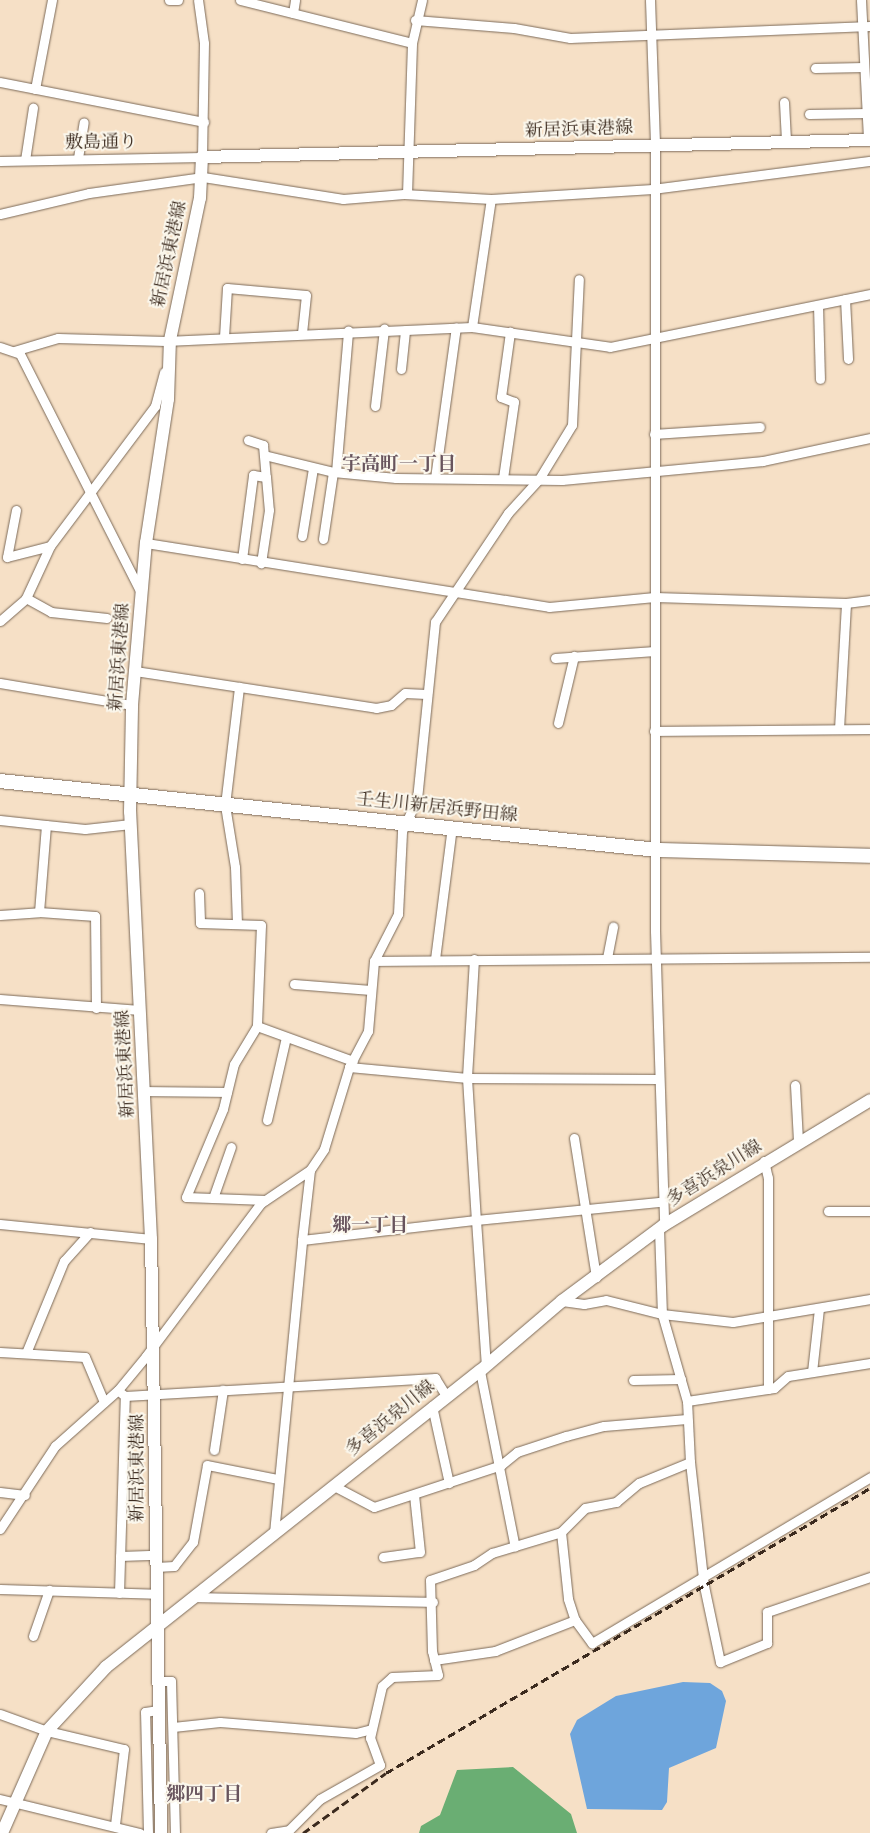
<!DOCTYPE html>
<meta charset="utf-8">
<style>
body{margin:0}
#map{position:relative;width:870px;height:1833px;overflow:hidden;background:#f6e0c6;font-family:Alegreya,"Noto Serif JP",serif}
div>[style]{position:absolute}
.forest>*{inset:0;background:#6aae73}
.water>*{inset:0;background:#6ea5dc}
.roads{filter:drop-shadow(0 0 1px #7c6a59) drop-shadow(0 0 1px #7c6a59)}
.street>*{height:9px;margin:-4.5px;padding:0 4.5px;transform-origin:4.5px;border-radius:4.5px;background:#fff}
.secondary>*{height:12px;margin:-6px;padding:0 6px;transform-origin:6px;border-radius:6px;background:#fff}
.primary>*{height:14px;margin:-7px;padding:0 7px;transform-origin:7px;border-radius:7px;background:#fff}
.rail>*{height:2.5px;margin-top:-1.25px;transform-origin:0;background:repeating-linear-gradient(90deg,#3b2a1e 0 8px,transparent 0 12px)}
span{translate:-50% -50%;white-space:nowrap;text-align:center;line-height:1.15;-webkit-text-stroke:4px #fbf7ec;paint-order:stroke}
.street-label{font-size:18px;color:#3b2a1e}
.neighbourhood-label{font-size:19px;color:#68545d;font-weight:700}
</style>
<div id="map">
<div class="forest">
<i style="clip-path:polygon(513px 1767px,571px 1814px,577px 1833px,419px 1833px,421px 1826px,440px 1815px,457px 1770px)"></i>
</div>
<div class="water">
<i style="clip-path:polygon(683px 1682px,710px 1683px,722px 1691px,726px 1701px,716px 1748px,669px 1768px,667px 1802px,662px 1810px,587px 1809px,570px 1734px,577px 1720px,616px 1696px)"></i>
</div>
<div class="roads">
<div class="street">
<i style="left:169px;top:0;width:9px"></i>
<i style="left:240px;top:0;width:177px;rotate:14deg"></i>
<i style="left:650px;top:0;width:145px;rotate:88deg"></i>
<i style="left:655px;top:145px;width:786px;rotate:90deg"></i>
<i style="left:655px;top:931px;width:294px;rotate:88.2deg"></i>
<i style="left:861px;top:0;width:140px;rotate:87.1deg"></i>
<i style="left:293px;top:13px;width:13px;rotate:-81deg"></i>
<i style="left:415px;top:20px;width:99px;rotate:4.6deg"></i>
<i style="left:514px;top:28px;width:57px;rotate:10.1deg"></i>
<i style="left:570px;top:38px;width:300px;rotate:-2.3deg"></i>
<i style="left:815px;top:68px;width:49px;rotate:-1.2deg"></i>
<i style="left:0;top:82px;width:208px;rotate:11.1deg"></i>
<i style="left:35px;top:89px;width:91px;rotate:-79.2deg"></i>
<i style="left:784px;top:102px;width:39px;rotate:87deg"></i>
<i style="left:809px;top:114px;width:58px;rotate:-1deg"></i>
<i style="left:78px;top:158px;width:36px;rotate:-81deg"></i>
<i style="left:25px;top:160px;width:53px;rotate:-81.3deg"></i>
<i style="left:0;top:161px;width:202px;rotate:-1.1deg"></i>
<i style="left:202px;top:157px;width:114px;rotate:-89deg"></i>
<i style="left:204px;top:43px;width:43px;rotate:-97.9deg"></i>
<i style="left:407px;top:194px;width:151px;rotate:-88.1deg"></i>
<i style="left:412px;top:43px;width:44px;rotate:-76.9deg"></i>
<i style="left:0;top:214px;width:91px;rotate:-13.3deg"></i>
<i style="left:89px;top:193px;width:115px;rotate:-8deg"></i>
<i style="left:203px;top:177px;width:142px;rotate:8.9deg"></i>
<i style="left:343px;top:199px;width:61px;rotate:-4.7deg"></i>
<i style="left:404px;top:194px;width:87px;rotate:3.3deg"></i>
<i style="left:491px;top:199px;width:162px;rotate:-3.5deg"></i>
<i style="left:653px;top:189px;width:219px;rotate:-7.4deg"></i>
<i style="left:845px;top:299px;width:60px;rotate:87.1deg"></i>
<i style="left:818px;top:305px;width:74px;rotate:88.5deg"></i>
<i style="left:472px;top:327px;width:129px;rotate:-81.6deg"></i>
<i style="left:224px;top:337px;width:49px;rotate:-86.5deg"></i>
<i style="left:227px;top:288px;width:79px;rotate:5.1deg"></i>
<i style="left:306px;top:295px;width:38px;rotate:96deg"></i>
<i style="left:0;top:347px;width:21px;rotate:19deg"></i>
<i style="left:20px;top:354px;width:267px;rotate:63.1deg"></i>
<i style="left:14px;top:351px;width:46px;rotate:-16.5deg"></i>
<i style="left:58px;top:338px;width:108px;rotate:1.6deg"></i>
<i style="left:166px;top:341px;width:306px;rotate:-2.6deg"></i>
<i style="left:472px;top:327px;width:139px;rotate:8.2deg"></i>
<i style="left:610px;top:347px;width:265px;rotate:-11.5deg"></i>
<i style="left:401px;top:369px;width:39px;rotate:-84deg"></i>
<i style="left:375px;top:406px;width:78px;rotate:-83.3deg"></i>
<i style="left:654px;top:434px;width:106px;rotate:-3.8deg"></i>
<i style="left:248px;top:440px;width:16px;rotate:18deg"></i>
<i style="left:263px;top:445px;width:32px;rotate:85deg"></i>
<i style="left:266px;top:477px;width:33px;rotate:85deg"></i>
<i style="left:269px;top:510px;width:54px;rotate:98.6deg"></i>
<i style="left:264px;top:455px;width:71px;rotate:13.8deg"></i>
<i style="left:333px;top:472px;width:63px;rotate:5.4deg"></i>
<i style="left:396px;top:478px;width:166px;rotate:0.7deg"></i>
<i style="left:562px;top:480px;width:202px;rotate:-5.4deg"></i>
<i style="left:763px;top:461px;width:109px;rotate:-12.1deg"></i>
<i style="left:336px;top:472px;width:142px;rotate:-85.1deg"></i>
<i style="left:435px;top:478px;width:152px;rotate:-82.1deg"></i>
<i style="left:503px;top:478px;width:77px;rotate:-81.8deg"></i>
<i style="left:514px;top:402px;width:14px;rotate:-159deg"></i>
<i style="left:501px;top:397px;width:66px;rotate:-82.1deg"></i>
<i style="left:16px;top:510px;width:48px;rotate:100.8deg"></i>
<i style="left:7px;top:557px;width:44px;rotate:-14.3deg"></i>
<i style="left:50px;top:546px;width:175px;rotate:-53.1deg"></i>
<i style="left:155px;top:406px;width:35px;rotate:-75deg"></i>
<i style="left:302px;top:536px;width:69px;rotate:-80.8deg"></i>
<i style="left:323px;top:539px;width:68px;rotate:-81.5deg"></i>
<i style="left:146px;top:543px;width:408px;rotate:9deg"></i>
<i style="left:549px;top:607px;width:106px;rotate:-5.4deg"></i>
<i style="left:655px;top:597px;width:191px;rotate:1.8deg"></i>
<i style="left:846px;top:603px;width:24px;rotate:-7deg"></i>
<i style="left:50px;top:546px;width:57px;rotate:114.8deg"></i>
<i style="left:26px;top:598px;width:29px;rotate:29deg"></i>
<i style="left:51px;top:612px;width:56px;rotate:6.1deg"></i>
<i style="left:242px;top:559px;width:85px;rotate:-82.5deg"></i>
<i style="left:253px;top:475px;width:13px;rotate:9deg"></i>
<i style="left:0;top:621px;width:35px;rotate:-41deg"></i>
<i style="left:555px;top:658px;width:100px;rotate:-4deg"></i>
<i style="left:135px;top:671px;width:244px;rotate:8.7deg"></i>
<i style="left:376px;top:708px;width:15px;rotate:-11deg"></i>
<i style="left:391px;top:705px;width:18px;rotate:-41deg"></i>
<i style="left:405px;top:693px;width:21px;rotate:3deg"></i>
<i style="left:0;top:683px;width:134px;rotate:9.5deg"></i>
<i style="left:558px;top:723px;width:69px;rotate:-76.6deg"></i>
<i style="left:839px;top:729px;width:126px;rotate:-86.8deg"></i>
<i style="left:654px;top:731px;width:216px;rotate:-0.5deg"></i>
<i style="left:0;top:820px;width:46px;rotate:6.2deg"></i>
<i style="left:199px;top:893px;width:30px;rotate:88deg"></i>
<i style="left:200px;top:923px;width:61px;rotate:1.9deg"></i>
<i style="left:261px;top:925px;width:101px;rotate:92.3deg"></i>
<i style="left:0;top:915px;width:39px;rotate:-4deg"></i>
<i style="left:237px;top:924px;width:57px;rotate:-92deg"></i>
<i style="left:235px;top:867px;width:63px;rotate:-99.2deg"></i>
<i style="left:225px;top:805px;width:119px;rotate:-83.2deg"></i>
<i style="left:607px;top:958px;width:32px;rotate:-79deg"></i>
<i style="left:435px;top:959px;width:134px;rotate:-82.7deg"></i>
<i style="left:474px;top:959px;width:119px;rotate:93.4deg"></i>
<i style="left:467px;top:1078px;width:142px;rotate:86.4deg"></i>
<i style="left:476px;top:1220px;width:186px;rotate:-5.6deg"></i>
<i style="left:374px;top:961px;width:496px;rotate:-0.5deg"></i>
<i style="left:294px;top:984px;width:77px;rotate:4.5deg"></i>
<i style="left:0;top:999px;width:140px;rotate:4.5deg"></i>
<i style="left:96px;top:1008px;width:92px;rotate:-90.6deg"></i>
<i style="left:95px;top:916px;width:56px;rotate:-175.9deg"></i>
<i style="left:39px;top:912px;width:87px;rotate:-85.4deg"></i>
<i style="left:46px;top:825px;width:39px;rotate:6deg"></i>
<i style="left:85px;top:829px;width:46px;rotate:-6.2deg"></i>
<i style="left:349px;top:1067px;width:119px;rotate:5.3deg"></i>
<i style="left:467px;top:1078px;width:192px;rotate:0.3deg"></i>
<i style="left:795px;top:1085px;width:56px;rotate:86.9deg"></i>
<i style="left:144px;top:1091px;width:83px;rotate:0.7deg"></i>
<i style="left:267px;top:1120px;width:85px;rotate:-77.1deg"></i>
<i style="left:574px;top:1138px;width:141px;rotate:81deg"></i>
<i style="left:764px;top:1161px;width:17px;rotate:77deg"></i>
<i style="left:768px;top:1178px;width:211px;rotate:90deg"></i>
<i style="left:310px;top:1170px;width:70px;rotate:96.5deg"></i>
<i style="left:302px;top:1240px;width:175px;rotate:-6.6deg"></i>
<i style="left:476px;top:1220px;width:146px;rotate:86.1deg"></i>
<i style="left:213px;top:1198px;width:54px;rotate:-70.6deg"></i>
<i style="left:265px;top:1200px;width:79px;rotate:-177.8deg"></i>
<i style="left:186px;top:1197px;width:95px;rotate:-67.2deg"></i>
<i style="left:223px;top:1109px;width:46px;rotate:-76.3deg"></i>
<i style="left:234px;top:1064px;width:44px;rotate:-58.8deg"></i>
<i style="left:257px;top:1026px;width:102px;rotate:20deg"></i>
<i style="left:828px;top:1211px;width:42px"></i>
<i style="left:0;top:1224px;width:152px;rotate:5.7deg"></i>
<i style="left:659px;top:1229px;width:85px;rotate:88deg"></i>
<i style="left:662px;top:1314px;width:91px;rotate:74deg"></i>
<i style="left:687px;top:1401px;width:88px;rotate:-8.5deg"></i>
<i style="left:774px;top:1388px;width:18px;rotate:-41deg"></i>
<i style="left:788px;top:1376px;width:83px;rotate:-9deg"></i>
<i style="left:562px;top:1301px;width:22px;rotate:8deg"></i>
<i style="left:584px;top:1304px;width:22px;rotate:-10deg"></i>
<i style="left:606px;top:1300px;width:58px;rotate:14deg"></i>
<i style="left:662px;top:1314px;width:71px;rotate:6.4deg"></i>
<i style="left:733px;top:1322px;width:139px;rotate:-9.5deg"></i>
<i style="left:0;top:1352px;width:85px;rotate:3.4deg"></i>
<i style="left:85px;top:1357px;width:49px;rotate:67.1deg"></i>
<i style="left:26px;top:1353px;width:100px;rotate:-67.6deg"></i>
<i style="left:64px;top:1261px;width:39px;rotate:-48deg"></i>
<i style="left:480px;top:1371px;width:179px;rotate:78.8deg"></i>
<i style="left:812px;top:1372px;width:63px;rotate:-83.7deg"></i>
<i style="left:633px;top:1380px;width:48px;rotate:-1.2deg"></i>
<i style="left:125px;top:1396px;width:311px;rotate:-3.3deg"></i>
<i style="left:435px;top:1378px;width:19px;rotate:58deg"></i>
<i style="left:432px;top:1406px;width:79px;rotate:77.6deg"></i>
<i style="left:214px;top:1450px;width:61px;rotate:-81.5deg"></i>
<i style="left:690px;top:1462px;width:125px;rotate:83.6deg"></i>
<i style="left:704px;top:1586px;width:78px;rotate:78.1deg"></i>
<i style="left:720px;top:1662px;width:51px;rotate:-22deg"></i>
<i style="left:767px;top:1643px;width:31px;rotate:-90deg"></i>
<i style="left:767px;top:1612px;width:109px;rotate:-18.8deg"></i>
<i style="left:334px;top:1486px;width:45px;rotate:27.7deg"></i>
<i style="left:374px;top:1507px;width:134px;rotate:-18.3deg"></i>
<i style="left:501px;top:1465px;width:21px;rotate:-39deg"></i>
<i style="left:517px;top:1452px;width:52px;rotate:-18.1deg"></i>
<i style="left:566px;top:1436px;width:39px;rotate:-15deg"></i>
<i style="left:604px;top:1426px;width:83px;rotate:-4.8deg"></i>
<i style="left:0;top:1492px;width:25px;rotate:7deg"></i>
<i style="left:0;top:1529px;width:100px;rotate:-56.5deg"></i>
<i style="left:55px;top:1446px;width:84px;rotate:-41.6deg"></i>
<i style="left:118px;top:1390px;width:44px;rotate:-50.5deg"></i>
<i style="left:146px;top:1356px;width:191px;rotate:-53.1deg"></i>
<i style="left:261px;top:1203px;width:59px;rotate:-34deg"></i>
<i style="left:310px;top:1170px;width:25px;rotate:-56deg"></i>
<i style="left:324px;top:1149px;width:86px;rotate:-73deg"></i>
<i style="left:349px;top:1067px;width:41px;rotate:-62.2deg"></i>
<i style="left:368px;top:1031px;width:70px;rotate:-85.1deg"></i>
<i style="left:374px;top:961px;width:53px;rotate:-62.9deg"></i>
<i style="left:398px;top:914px;width:83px;rotate:-87.2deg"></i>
<i style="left:402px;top:831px;width:35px;rotate:-65deg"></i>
<i style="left:417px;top:799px;width:178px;rotate:-84.2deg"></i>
<i style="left:435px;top:622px;width:131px;rotate:-56.2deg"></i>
<i style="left:508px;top:513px;width:46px;rotate:-47.6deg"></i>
<i style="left:539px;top:479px;width:63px;rotate:-58.6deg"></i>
<i style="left:572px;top:425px;width:146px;rotate:-87.3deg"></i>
<i style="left:561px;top:1532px;width:67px;rotate:84deg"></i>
<i style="left:568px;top:1599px;width:22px;rotate:72deg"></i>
<i style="left:274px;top:1533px;width:294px;rotate:-84.5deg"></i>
<i style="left:120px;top:1556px;width:36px;rotate:-2deg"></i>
<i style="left:383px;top:1557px;width:37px;rotate:-8deg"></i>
<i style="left:420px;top:1552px;width:57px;rotate:-96deg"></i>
<i style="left:156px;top:1567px;width:18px;rotate:-3deg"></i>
<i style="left:174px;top:1566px;width:31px;rotate:-52deg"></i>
<i style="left:193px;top:1542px;width:78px;rotate:-79.7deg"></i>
<i style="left:207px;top:1465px;width:72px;rotate:11.2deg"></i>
<i style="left:0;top:1589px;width:155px;rotate:1.8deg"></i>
<i style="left:119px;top:1593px;width:197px;rotate:-88.3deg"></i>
<i style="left:125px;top:1396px;width:5px;rotate:-143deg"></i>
<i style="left:196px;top:1597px;width:237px;rotate:1.2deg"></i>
<i style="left:33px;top:1636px;width:49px;rotate:-70.8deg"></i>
<i style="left:434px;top:1660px;width:62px;rotate:-8.4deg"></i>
<i style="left:495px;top:1651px;width:86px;rotate:-21.2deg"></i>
<i style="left:575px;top:1620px;width:29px;rotate:54deg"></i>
<i style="left:592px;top:1643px;width:324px;rotate:-30.8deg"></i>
<i style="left:156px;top:1681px;width:15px"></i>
<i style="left:171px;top:1681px;width:152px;rotate:88.5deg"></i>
<i style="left:0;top:1714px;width:50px;rotate:19.9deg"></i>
<i style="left:47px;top:1731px;width:79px;rotate:13.2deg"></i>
<i style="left:124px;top:1749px;width:77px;rotate:96.8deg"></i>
<i style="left:173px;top:1727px;width:47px;rotate:-6.1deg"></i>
<i style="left:220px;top:1722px;width:136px;rotate:4.6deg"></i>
<i style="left:356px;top:1733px;width:16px;rotate:-14deg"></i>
<i style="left:0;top:1799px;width:144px;rotate:13.7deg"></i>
<i style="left:148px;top:1833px;width:121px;rotate:-91.4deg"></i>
<i style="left:145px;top:1712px;width:12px;rotate:-9deg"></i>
<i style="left:271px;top:1833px;width:18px;rotate:-9deg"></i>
<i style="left:289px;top:1830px;width:44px;rotate:-45deg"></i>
<i style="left:320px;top:1799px;width:69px;rotate:-29.5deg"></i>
<i style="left:380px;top:1765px;width:29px;rotate:-110deg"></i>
<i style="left:370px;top:1738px;width:53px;rotate:-77deg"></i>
<i style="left:382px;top:1686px;width:13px;rotate:-42deg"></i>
<i style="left:392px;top:1677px;width:46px;rotate:-2.5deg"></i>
<i style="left:438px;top:1675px;width:25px;rotate:-104deg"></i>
<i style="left:432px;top:1651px;width:71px;rotate:-91.6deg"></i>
<i style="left:430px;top:1580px;width:46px;rotate:-18.8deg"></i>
<i style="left:474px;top:1565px;width:22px;rotate:-34deg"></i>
<i style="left:492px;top:1553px;width:72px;rotate:-16.9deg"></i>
<i style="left:561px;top:1532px;width:34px;rotate:-45deg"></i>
<i style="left:585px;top:1508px;width:32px;rotate:-11deg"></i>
<i style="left:616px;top:1502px;width:30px;rotate:-40deg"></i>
<i style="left:639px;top:1483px;width:55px;rotate:-22.4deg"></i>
<i style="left:690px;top:1462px;width:61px;rotate:-92.8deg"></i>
</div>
<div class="secondary">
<i style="left:2px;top:1833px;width:111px;rotate:-66.2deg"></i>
<i style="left:47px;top:1731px;width:87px;rotate:-47.3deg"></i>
<i style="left:106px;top:1667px;width:477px;rotate:-38.4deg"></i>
<i style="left:480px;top:1371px;width:108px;rotate:-40.5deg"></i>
<i style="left:562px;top:1301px;width:127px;rotate:-36.7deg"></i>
<i style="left:664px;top:1225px;width:241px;rotate:-31.2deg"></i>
<i style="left:161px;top:1833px;width:594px;rotate:-90.96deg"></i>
<i style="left:151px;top:1239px;width:428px;rotate:-92.8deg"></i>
<i style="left:130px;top:812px;width:107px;rotate:-88.9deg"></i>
<i style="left:132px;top:705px;width:163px;rotate:-85.1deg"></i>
<i style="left:146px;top:543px;width:146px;rotate:-81.3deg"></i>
<i style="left:168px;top:399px;width:59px;rotate:-88.1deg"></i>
<i style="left:170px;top:340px;width:145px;rotate:-78.1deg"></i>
<i style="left:200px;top:198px;width:41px;rotate:-87.2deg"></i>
<i style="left:202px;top:157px;width:668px;rotate:-1.46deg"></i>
</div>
<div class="primary">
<i style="left:0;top:781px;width:662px;rotate:5.99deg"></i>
<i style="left:658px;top:850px;width:212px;rotate:1.6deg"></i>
</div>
</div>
<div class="rail">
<i style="left:303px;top:1833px;width:102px;rotate:-35.9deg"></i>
<i style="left:386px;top:1773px;width:562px;rotate:-30.49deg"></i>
</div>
<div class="street-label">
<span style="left:579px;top:129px;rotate:-2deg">新居浜東港線</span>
<span style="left:101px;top:142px;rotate:-1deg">敷島通り</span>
<span style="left:169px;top:254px;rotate:-78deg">新居浜東港線</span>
<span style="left:119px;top:657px;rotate:-86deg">新居浜東港線</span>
<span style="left:437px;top:807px;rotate:6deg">壬生川新居浜野田線</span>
<span style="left:125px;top:1064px;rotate:-93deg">新居浜東港線</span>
<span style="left:714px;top:1173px;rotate:-32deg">多喜浜泉川線</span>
<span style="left:390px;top:1418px;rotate:-39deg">多喜浜泉川線</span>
<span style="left:137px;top:1468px;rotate:-90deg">新居浜東港線</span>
</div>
<div class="neighbourhood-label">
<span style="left:399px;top:465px">宇高町一丁目</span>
<span style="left:370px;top:1226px">郷一丁目</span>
<span style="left:204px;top:1795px">郷四丁目</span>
</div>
</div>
